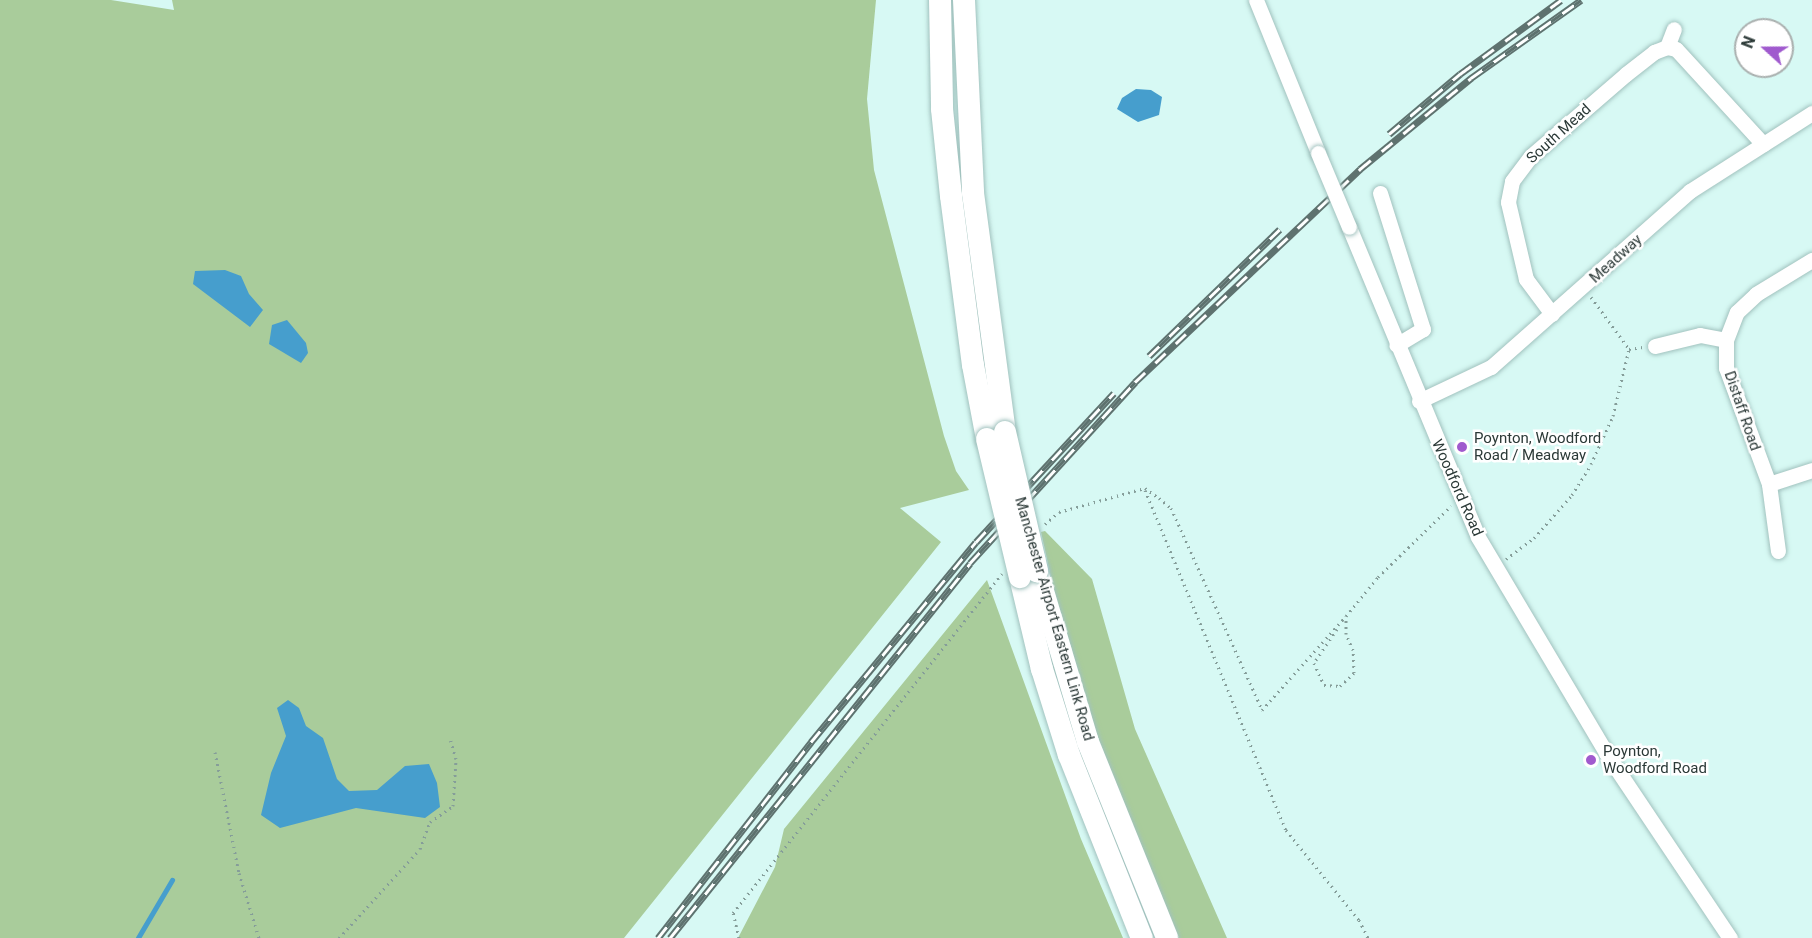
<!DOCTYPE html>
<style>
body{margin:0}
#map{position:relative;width:1812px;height:938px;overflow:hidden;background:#d7f9f4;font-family:Roboto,sans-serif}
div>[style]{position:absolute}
.green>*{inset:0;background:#a9cc9b}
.water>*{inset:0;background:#469ecd}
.stream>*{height:4.5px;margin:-2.25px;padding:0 2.25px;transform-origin:2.25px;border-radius:2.25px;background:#469ecd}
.path>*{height:3px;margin-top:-1.5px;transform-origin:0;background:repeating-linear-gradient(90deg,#859d99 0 1.5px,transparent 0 6px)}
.roads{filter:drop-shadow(0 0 2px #a1c2be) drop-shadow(0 0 2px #a1c2be)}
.minor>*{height:15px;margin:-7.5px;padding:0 7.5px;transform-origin:7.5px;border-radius:7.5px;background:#fff}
.highway>*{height:22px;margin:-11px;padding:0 11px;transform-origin:11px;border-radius:11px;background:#fff}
.rail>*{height:7px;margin-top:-3.5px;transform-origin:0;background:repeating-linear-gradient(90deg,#fff 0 14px,#5e726f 0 28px);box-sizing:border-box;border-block:2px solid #5e726f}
.bridges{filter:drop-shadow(0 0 2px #a1c2be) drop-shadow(0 0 2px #a1c2be)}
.minor-bridge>*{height:15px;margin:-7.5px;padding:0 7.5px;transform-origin:7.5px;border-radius:7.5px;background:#fff}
.highway-bridge>*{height:22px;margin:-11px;padding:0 11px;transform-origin:11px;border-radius:11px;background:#fff}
.dots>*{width:16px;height:16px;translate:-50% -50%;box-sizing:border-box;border:3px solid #fff;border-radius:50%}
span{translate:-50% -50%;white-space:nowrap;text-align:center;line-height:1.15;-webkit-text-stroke:5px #fff;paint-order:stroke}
.street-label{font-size:15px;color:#2b3937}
.poi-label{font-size:15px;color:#2b3937}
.left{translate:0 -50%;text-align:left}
.north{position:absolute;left:1734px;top:18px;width:60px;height:60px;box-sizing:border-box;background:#fff;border:2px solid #aab0af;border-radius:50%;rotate:291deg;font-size:16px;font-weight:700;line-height:24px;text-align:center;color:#2b3937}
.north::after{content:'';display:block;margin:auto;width:21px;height:27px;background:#a05ace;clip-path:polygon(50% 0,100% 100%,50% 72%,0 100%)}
</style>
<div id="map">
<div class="green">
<i style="clip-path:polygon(0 0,111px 0,174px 10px,172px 0,876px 0,867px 99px,874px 170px,944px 436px,956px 471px,969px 490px,900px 508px,941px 542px,624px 938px,0 938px)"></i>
<i style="clip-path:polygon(1045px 531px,1092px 579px,1135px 729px,1227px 938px,1177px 938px,1114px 789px,1061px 622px,1041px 532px)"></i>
<i style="clip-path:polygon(987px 580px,1081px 839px,1123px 938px,738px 938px,775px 867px,784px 829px)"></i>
</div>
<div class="water">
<i style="clip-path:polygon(1136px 89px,1151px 90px,1162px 97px,1159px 115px,1138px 122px,1117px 109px,1122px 98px)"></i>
<i style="clip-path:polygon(225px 270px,241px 276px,249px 294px,263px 310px,250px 327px,193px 284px,195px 271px)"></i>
<i style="clip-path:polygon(287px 320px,306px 343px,308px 353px,301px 363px,269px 344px,272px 325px)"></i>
<i style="clip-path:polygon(288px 700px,299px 708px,306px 726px,323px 738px,337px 779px,349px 791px,377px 790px,405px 766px,429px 764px,437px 783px,440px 807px,425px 818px,356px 808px,280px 828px,261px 815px,271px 773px,286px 736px,277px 708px)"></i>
</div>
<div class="stream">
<i style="left:138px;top:938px;width:67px;rotate:-59.6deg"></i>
</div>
<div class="path">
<i style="left:1591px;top:297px;width:64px;rotate:53.8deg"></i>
<i style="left:1629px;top:349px;width:14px;rotate:-8deg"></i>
<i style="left:1145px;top:490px;width:368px;rotate:67.5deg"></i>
<i style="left:1286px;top:830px;width:116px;rotate:51deg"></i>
<i style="left:1359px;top:920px;width:20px;rotate:63deg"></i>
<i style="left:1045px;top:524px;width:18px;rotate:-41deg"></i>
<i style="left:1059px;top:512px;width:89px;rotate:-15.6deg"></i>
<i style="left:1145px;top:488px;width:17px;rotate:36deg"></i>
<i style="left:1159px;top:498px;width:16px;rotate:40deg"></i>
<i style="left:1171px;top:508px;width:222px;rotate:65.7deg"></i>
<i style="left:1262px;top:710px;width:126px;rotate:-48.2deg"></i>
<i style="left:1506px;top:559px;width:35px;rotate:-37deg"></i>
<i style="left:1534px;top:538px;width:57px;rotate:-48.5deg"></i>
<i style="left:1572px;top:495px;width:36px;rotate:-58deg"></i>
<i style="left:1591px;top:464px;width:53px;rotate:-65.4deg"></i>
<i style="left:1613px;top:416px;width:69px;rotate:-76.6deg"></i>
<i style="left:1337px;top:629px;width:41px;rotate:124.1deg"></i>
<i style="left:1314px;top:663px;width:24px;rotate:66deg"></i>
<i style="left:1324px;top:685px;width:16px;rotate:4deg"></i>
<i style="left:1340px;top:686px;width:19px;rotate:-43deg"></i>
<i style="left:1354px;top:673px;width:23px;rotate:-92deg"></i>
<i style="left:1353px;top:650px;width:17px;rotate:-114deg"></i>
<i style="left:1346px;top:634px;width:18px;rotate:-90deg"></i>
<i style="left:1346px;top:616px;width:50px;rotate:-50.6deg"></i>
<i style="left:1378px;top:577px;width:102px;rotate:-44.2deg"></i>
<i style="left:215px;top:752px;width:123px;rotate:78.8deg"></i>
<i style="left:239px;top:873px;width:68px;rotate:72.9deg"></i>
<i style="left:339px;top:938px;width:120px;rotate:-47.7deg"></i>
<i style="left:420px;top:849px;width:29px;rotate:-70deg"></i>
<i style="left:430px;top:822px;width:28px;rotate:-35deg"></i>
<i style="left:453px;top:806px;width:47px;rotate:-86.3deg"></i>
<i style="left:456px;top:759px;width:22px;rotate:-106deg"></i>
<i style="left:739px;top:938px;width:26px;rotate:-103deg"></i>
<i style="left:733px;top:913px;width:433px;rotate:-51.6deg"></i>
</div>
<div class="roads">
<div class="minor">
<i style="left:1256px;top:0;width:165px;rotate:67.9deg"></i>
<i style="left:1667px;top:47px;width:19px;rotate:-69deg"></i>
<i style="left:1380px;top:193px;width:143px;rotate:72.5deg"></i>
<i style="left:1423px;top:329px;width:31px;rotate:149deg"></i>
<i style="left:1349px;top:227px;width:336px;rotate:67.4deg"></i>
<i style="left:1478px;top:537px;width:251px;rotate:59.3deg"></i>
<i style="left:1606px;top:753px;width:223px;rotate:56.2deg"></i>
<i style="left:1552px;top:314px;width:44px;rotate:-126.6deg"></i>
<i style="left:1526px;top:279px;width:79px;rotate:-103.2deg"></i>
<i style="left:1508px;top:202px;width:21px;rotate:-79deg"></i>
<i style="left:1512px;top:181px;width:31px;rotate:-53deg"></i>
<i style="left:1531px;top:156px;width:125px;rotate:-40.8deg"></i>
<i style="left:1626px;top:74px;width:36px;rotate:-38deg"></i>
<i style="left:1654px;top:52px;width:14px;rotate:-21deg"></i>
<i style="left:1667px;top:47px;width:9px;rotate:13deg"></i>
<i style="left:1676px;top:49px;width:129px;rotate:47.5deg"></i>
<i style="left:1655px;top:346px;width:46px;rotate:-13.7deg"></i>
<i style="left:1700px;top:335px;width:26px;rotate:11deg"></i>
<i style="left:1419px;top:401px;width:80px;rotate:-25.3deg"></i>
<i style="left:1491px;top:367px;width:266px;rotate:-41.5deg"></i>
<i style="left:1690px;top:191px;width:145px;rotate:-32.6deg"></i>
<i style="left:1769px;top:484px;width:45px;rotate:-18deg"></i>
<i style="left:1778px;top:551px;width:68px;rotate:-97.7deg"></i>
<i style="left:1769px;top:484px;width:124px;rotate:-110.3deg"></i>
<i style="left:1726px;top:368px;width:28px;rotate:-90deg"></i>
<i style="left:1726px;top:340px;width:30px;rotate:-69deg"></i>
<i style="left:1737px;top:312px;width:26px;rotate:-43deg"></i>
<i style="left:1756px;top:294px;width:66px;rotate:-31.3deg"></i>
</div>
<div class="highway">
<i style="left:940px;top:0;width:109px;rotate:88.9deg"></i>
<i style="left:942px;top:109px;width:87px;rotate:84.1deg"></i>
<i style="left:951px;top:196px;width:170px;rotate:82.6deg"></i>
<i style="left:973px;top:365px;width:75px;rotate:79.3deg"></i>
<i style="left:964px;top:0;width:193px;rotate:87.3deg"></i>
<i style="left:973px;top:193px;width:241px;rotate:82.4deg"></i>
<i style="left:1037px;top:571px;width:178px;rotate:73.4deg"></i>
<i style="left:1088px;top:742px;width:211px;rotate:68deg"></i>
<i style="left:1020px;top:577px;width:95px;rotate:76.6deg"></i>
<i style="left:1042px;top:669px;width:90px;rotate:72.6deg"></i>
<i style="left:1069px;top:755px;width:197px;rotate:68.3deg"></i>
</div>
</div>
<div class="rail">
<i style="left:1389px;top:134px;width:93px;rotate:-40.2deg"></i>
<i style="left:1460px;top:74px;width:125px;rotate:-36.2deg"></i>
<i style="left:1149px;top:356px;width:182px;rotate:-44.1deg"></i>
<i style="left:658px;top:938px;width:249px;rotate:-52deg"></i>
<i style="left:811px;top:742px;width:259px;rotate:-50.5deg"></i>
<i style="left:976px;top:542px;width:203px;rotate:-47.2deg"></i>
<i style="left:670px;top:938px;width:480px;rotate:-51.3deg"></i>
<i style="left:970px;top:563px;width:245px;rotate:-47.6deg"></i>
<i style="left:1135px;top:382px;width:310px;rotate:-43.4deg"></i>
<i style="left:1360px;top:169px;width:144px;rotate:-39.3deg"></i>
<i style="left:1471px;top:78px;width:135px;rotate:-35.3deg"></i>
</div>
<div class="bridges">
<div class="minor-bridge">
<i style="left:1318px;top:153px;width:80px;rotate:67.3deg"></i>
</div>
<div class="highway-bridge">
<i style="left:1005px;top:432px;width:143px;rotate:77deg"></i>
<i style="left:987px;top:439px;width:142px;rotate:76.6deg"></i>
</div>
</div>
<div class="dots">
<i style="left:1462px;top:447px;background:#a05ace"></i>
<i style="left:1591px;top:760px;background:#a05ace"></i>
</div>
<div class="street-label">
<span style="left:1559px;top:134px;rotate:-42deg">South Mead</span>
<span style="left:1616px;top:259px;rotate:-42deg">Meadway</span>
<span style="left:1742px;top:411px;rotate:71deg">Distaff Road</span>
<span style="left:1457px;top:488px;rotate:66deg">Woodford Road</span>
<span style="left:1054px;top:619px;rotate:74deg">Manchester Airport Eastern Link Road</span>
</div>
<div class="poi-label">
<span class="left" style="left:1474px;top:447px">Poynton, Woodford<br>Road / Meadway</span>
<span class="left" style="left:1603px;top:760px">Poynton,<br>Woodford Road</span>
</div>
<div class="north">N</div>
</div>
